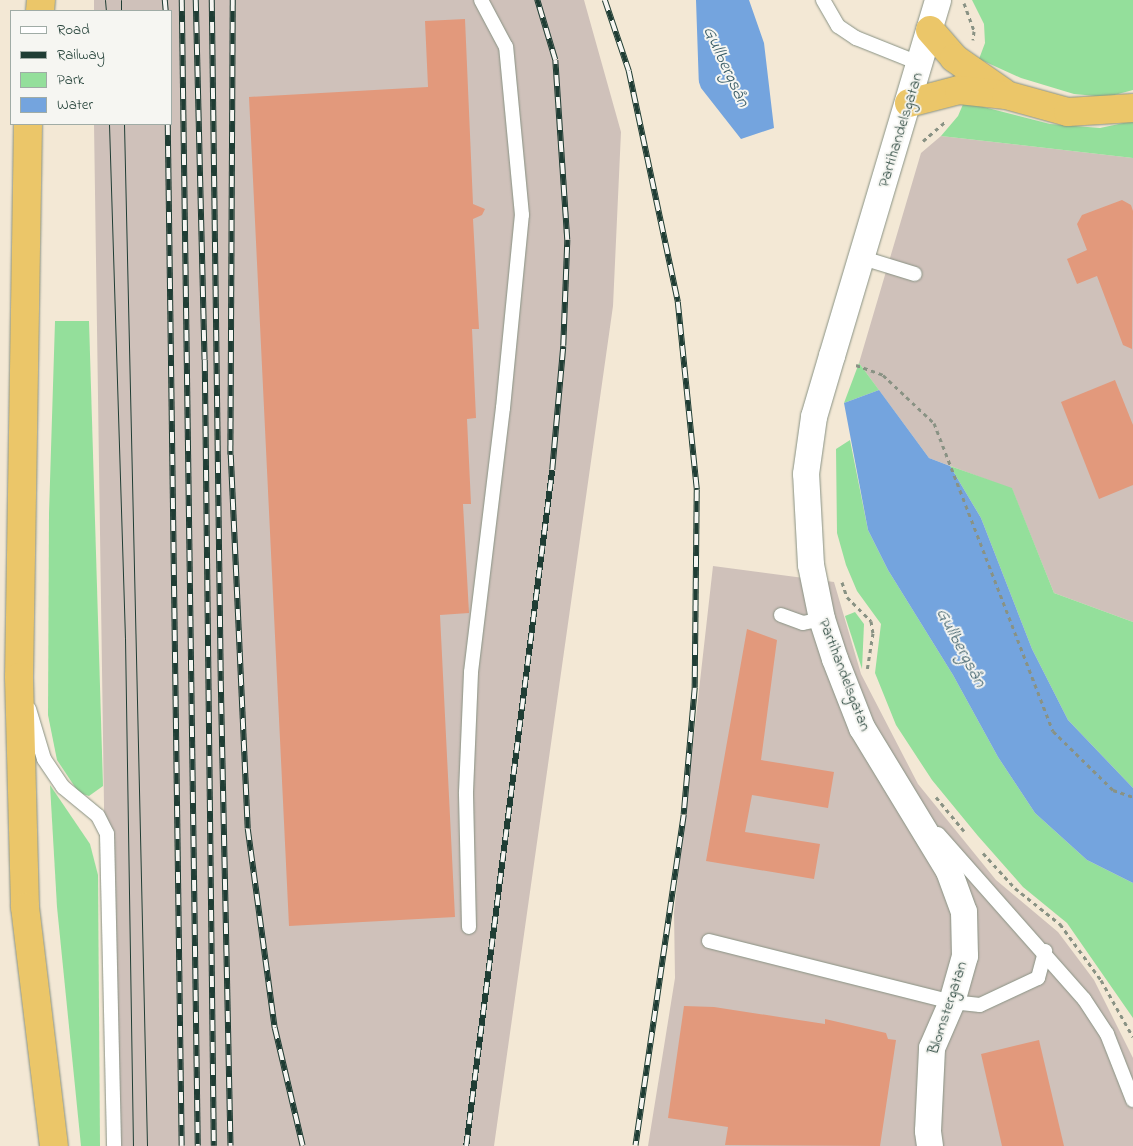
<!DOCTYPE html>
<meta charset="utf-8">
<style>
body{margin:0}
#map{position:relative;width:1133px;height:1146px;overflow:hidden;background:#f3e8d5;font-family:"Indie Flower",sans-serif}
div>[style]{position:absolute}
.industrial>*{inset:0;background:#cfc1ba}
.green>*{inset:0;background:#94df9b}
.water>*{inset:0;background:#74a4de}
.pier>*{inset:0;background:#f3e8d5}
.building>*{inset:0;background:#e2997c}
.path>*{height:3px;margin-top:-1.5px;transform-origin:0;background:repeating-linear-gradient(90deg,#899284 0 4px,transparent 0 8px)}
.roads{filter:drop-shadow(0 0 1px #899284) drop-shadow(0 0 1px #899284)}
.lane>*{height:14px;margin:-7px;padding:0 7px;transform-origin:7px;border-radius:7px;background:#fff}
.street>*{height:26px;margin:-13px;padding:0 13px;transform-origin:13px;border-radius:13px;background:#fff}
.highway>*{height:28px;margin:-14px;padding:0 14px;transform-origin:14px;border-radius:14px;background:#ebc669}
.tram>*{height:1px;margin:-0.5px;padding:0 0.5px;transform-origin:0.5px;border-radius:0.5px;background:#1f3d34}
.rail>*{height:5.5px;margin-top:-2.75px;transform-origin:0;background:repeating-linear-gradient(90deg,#f6f6f2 0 11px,#1f3d34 0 22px);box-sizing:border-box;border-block:1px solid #1f3d34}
span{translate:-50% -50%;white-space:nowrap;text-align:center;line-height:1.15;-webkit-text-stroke:4px #f6f6f2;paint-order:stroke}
.street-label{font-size:16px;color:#1f3d34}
.water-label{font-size:18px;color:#395c67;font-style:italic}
.legend{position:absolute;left:10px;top:10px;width:162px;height:115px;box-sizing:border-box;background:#f6f6f2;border:1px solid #a0aca6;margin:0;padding:6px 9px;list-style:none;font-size:15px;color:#1f3d34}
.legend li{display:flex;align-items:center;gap:10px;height:25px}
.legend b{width:25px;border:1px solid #a0aca6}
</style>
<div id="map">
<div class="industrial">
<i style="clip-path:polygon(94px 0,584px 0,621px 132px,613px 306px,494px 1146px,109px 1146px,94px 124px,171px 124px,171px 11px,94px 11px)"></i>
<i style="clip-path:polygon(941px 136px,1133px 158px,1133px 622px,1054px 593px,1012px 489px,929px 458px,859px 363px,921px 153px)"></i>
<i style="clip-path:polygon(713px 566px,834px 582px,861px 674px,918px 784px,996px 880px,1058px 932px,1094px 980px,1133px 1058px,1133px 1146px,648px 1146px,675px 978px,674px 912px)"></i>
</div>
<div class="green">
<i style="clip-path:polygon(972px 0,1133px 0,1133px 90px,1107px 97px,1074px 94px,1021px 78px,979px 59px,985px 43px,984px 24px)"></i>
<i style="clip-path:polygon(964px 102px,1050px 124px,1100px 128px,1133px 121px,1133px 158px,941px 136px,958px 116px)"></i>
<i style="clip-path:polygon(55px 321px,89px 321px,103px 786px,89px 796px,79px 793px,57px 760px,48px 715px,49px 513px)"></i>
<i style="clip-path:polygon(859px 363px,879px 390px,844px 403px)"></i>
<i style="clip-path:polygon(850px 440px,868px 530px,888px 570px,953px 675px,998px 757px,1035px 813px,1087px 860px,1133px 883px,1133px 1018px,1067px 923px,1023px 887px,978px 836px,932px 780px,896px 725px,875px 673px,881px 624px,857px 591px,846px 565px,837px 533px,836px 449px)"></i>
<i style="clip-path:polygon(950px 466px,1012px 488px,1054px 593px,1133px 622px,1133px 788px,1068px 720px,1032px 649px,981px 518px)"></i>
<i style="clip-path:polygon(855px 612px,864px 624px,862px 669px,845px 616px)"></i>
<i style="clip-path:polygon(50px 785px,90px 844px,98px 875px,100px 1146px,81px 1146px,57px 907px)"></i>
</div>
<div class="water">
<i style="clip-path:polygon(647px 0,749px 0,764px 43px,774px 128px,741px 139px,701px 88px,687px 48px)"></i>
<i style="clip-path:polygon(879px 390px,929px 458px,950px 466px,981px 518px,1032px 649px,1068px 720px,1133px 788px,1133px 883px,1087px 860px,1035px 813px,998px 757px,953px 675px,888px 570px,868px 530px,844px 403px)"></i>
</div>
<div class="pier">
<i style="clip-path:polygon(644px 0,696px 0,699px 88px,684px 50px)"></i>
</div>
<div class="building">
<i style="clip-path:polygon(465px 19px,473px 204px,485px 209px,482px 215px,473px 219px,479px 329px,472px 329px,476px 418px,467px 419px,471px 504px,463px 504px,469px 613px,440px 615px,455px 917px,289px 926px,249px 97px,428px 87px,425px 21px)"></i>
<i style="clip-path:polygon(1122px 200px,1131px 205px,1133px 211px,1132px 349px,1123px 345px,1097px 276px,1077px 284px,1067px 259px,1087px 250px,1077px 224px,1082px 215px)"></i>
<i style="clip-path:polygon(1115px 380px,1133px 425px,1133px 485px,1099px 499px,1061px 402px)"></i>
<i style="clip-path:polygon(747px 629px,777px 640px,761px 760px,834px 772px,828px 808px,752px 795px,745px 832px,820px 844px,814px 879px,706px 861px)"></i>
<i style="clip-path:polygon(684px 1006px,714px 1007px,825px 1024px,825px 1019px,886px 1033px,888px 1039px,896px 1040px,880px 1146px,725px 1145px,728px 1127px,668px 1118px)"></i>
<i style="clip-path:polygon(1039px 1040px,1064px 1146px,1002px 1146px,981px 1054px)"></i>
</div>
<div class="path">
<i style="left:964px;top:3px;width:30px;rotate:70deg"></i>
<i style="left:974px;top:31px;width:9px;rotate:96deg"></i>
<i style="left:923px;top:141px;width:30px;rotate:-41deg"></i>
<i style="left:856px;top:365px;width:29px;rotate:20deg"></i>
<i style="left:883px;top:375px;width:70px;rotate:43.3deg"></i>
<i style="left:934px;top:423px;width:330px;rotate:68.9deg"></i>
<i style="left:1053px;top:731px;width:84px;rotate:44.5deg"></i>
<i style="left:1113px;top:790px;width:21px;rotate:19deg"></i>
<i style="left:842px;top:582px;width:16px;rotate:72deg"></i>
<i style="left:847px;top:597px;width:34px;rotate:45deg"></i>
<i style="left:871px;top:621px;width:12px;rotate:81deg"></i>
<i style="left:873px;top:633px;width:36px;rotate:99deg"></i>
<i style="left:936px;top:797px;width:44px;rotate:50.5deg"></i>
<i style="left:983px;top:853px;width:47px;rotate:47.6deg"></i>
<i style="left:1015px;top:888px;width:58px;rotate:38.7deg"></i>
<i style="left:1060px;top:924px;width:69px;rotate:53.8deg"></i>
<i style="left:1101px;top:980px;width:65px;rotate:60.7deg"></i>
</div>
<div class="roads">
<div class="lane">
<i style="left:823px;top:0;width:30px;rotate:60deg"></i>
<i style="left:838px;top:26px;width:22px;rotate:34deg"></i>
<i style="left:856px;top:38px;width:70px;rotate:21.8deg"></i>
<i style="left:863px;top:258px;width:54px;rotate:17.1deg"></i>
<i style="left:781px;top:615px;width:23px;rotate:20deg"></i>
<i style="left:803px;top:623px;width:19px;rotate:-12deg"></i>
<i style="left:29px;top:709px;width:52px;rotate:73.3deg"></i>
<i style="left:44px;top:759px;width:34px;rotate:56deg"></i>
<i style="left:63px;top:787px;width:45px;rotate:39.6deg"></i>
<i style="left:98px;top:816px;width:20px;rotate:63deg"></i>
<i style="left:107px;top:834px;width:312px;rotate:88.7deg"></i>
<i style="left:938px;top:834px;width:220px;rotate:48.5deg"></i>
<i style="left:1084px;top:999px;width:42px;rotate:56.7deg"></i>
<i style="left:1107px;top:1034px;width:71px;rotate:68.5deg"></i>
<i style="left:469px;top:927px;width:135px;rotate:-91.3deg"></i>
<i style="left:466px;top:792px;width:120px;rotate:-87.6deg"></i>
<i style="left:471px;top:672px;width:266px;rotate:-83.1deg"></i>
<i style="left:503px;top:408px;width:194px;rotate:-84.4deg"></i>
<i style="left:522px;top:215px;width:169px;rotate:-95.4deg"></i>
<i style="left:506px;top:47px;width:53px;rotate:-118deg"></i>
<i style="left:709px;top:941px;width:251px;rotate:14.1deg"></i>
<i style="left:952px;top:1002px;width:28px;rotate:6deg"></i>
<i style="left:980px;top:1005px;width:64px;rotate:-25deg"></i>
<i style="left:1038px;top:978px;width:28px;rotate:-75deg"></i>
</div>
<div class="street">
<i style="left:930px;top:1146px;width:15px;rotate:-98deg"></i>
<i style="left:928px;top:1131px;width:83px;rotate:-87.2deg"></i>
<i style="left:932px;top:1048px;width:50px;rotate:-66.5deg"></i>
<i style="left:952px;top:1002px;width:48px;rotate:-74.2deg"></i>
<i style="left:965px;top:956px;width:44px;rotate:-91.3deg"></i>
<i style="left:964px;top:912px;width:44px;rotate:-110.1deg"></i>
<i style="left:949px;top:871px;width:167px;rotate:-121.3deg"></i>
<i style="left:862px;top:728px;width:74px;rotate:-111.4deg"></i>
<i style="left:835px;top:659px;width:42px;rotate:-108deg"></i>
<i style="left:822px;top:619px;width:55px;rotate:-101.5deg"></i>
<i style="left:811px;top:565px;width:91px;rotate:-93.1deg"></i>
<i style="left:806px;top:474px;width:58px;rotate:-82deg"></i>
<i style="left:814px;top:417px;width:64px;rotate:-73.6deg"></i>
<i style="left:832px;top:356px;width:371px;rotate:-73.4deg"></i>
</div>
<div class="highway">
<i style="left:40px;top:11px;width:11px;rotate:-85deg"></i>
<i style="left:930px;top:30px;width:37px;rotate:49deg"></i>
<i style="left:954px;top:58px;width:60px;rotate:34.8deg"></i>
<i style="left:909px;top:103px;width:52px;rotate:-14.6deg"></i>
<i style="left:959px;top:90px;width:47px;rotate:6.1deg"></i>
<i style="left:1006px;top:95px;width:64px;rotate:15.3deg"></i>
<i style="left:1068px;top:112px;width:65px;rotate:-3.5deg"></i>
<i style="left:28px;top:124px;width:553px;rotate:90.93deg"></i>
<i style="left:19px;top:677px;width:230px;rotate:88.5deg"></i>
<i style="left:25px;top:907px;width:241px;rotate:83.1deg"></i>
</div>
</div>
<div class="tram">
<i style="left:105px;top:0;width:11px;rotate:85deg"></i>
<i style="left:121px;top:0;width:11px;rotate:90deg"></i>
<i style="left:109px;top:124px;width:514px;rotate:88.22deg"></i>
<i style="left:125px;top:638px;width:508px;rotate:89.1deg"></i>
<i style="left:124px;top:124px;width:1022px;rotate:88.71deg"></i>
</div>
<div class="rail">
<i style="left:165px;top:0;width:11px;rotate:85deg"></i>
<i style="left:182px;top:0;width:1146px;rotate:89.2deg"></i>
<i style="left:196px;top:0;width:360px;rotate:88.6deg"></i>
<i style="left:205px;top:360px;width:786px;rotate:89.34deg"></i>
<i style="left:212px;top:0;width:681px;rotate:89.24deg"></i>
<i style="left:221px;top:681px;width:465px;rotate:88.8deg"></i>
<i style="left:233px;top:0;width:455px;rotate:90.3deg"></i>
<i style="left:231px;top:455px;width:374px;rotate:87.4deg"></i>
<i style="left:248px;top:829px;width:201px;rotate:82.3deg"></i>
<i style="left:275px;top:1028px;width:121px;rotate:76.7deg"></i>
<i style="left:605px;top:0;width:75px;rotate:71.3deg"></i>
<i style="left:629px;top:71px;width:236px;rotate:78deg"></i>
<i style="left:678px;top:302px;width:189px;rotate:84.2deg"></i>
<i style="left:697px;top:490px;width:198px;rotate:90.6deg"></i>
<i style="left:695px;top:688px;width:127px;rotate:95deg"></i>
<i style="left:684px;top:815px;width:334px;rotate:98.3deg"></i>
<i style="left:168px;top:124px;width:1022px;rotate:89.22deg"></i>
<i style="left:466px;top:1146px;width:681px;rotate:-82.75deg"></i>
<i style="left:552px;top:470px;width:124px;rotate:-84.9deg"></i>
<i style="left:563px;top:346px;width:106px;rotate:-87.8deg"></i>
<i style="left:567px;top:240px;width:180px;rotate:-93.8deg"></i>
<i style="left:555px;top:60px;width:63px;rotate:-106.7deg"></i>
</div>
<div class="street-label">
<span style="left:901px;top:130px;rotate:-73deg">Partihandelsgatan</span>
<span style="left:844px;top:675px;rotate:69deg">Partihandelsgatan</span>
<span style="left:948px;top:1008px;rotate:-72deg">Blomstergatan</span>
</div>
<div class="water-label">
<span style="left:725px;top:67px;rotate:65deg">Gullbergsån</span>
<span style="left:960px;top:648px;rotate:62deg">Gullbergsån</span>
</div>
<ul class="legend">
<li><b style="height:6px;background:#fff"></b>Road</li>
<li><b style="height:6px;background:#1f3d34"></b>Railway</li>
<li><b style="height:14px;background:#94df9b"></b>Park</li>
<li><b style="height:14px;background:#74a4de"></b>Water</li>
</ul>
</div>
